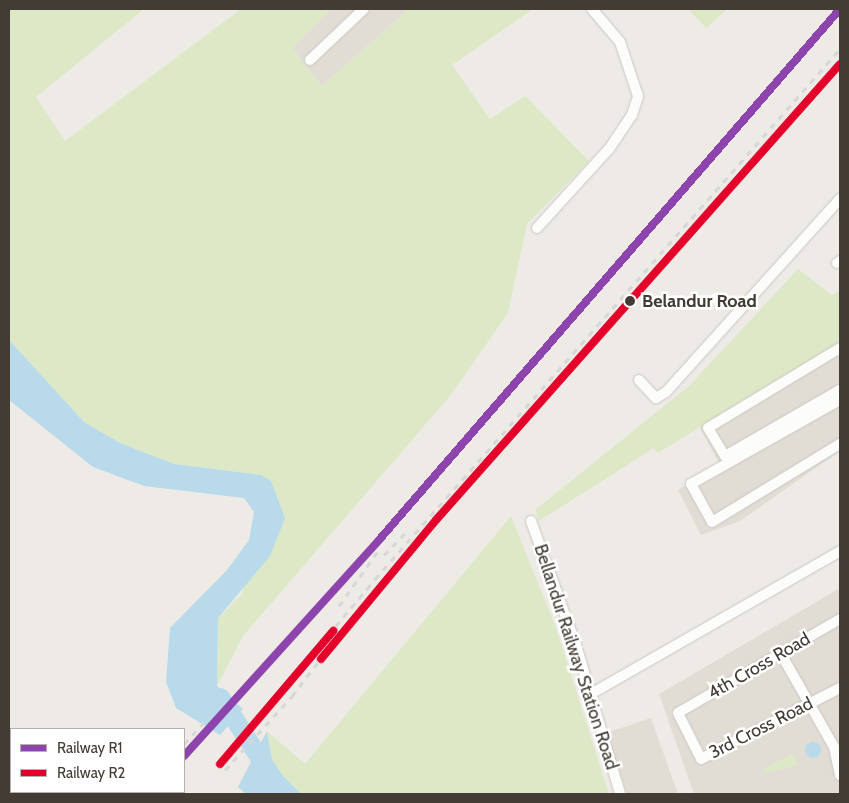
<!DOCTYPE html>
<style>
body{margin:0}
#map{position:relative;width:849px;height:803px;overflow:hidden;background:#eeebe7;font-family:Cabin,sans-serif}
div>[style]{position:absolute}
.residential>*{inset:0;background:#e2ddd4}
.green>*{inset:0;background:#dde8c7}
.water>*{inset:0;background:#b8daeb}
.round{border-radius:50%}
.river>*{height:19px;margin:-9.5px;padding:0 9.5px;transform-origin:9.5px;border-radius:9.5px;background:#b8daeb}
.roads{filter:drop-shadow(0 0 1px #cac7c3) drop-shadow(0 0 1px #cac7c3)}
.minor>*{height:10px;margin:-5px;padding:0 5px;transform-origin:5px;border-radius:5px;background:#fcfcfb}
.rail>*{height:3px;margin-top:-1.5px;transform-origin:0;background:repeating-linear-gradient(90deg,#d8d7d7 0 6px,transparent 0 12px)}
.rail-1>*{height:8px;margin:-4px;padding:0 4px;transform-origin:4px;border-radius:4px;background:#8e44ad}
.rail-2>*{height:8px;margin:-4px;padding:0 4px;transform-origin:4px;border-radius:4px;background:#e4002b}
.dots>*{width:14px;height:14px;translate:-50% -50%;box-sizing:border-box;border:2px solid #fff;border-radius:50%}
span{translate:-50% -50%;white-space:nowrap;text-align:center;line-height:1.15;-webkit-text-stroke:5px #fff;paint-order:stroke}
.stop-label{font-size:18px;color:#433c34;font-weight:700}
.left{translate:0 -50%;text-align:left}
.street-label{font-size:18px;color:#433c34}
.frame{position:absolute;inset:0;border:10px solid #433c34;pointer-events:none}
.legend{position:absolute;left:10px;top:728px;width:175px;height:65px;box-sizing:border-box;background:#fff;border:1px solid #b4b1ae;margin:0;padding:6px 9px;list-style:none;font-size:15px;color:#433c34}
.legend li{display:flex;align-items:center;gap:10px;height:25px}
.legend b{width:25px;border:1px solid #b4b1ae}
</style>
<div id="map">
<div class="residential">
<i style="clip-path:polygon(331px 9px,409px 9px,322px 86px,292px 48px)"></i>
<i style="clip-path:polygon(840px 341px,840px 451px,740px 521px,701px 535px,678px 490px,720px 465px,699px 426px)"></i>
<i style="clip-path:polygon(840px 588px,840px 794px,694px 794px,659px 694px)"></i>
<i style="clip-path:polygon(651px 718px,678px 794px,627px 794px,606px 733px)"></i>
</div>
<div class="green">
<i style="clip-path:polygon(9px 9px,144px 9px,36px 97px,65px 141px,241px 9px,331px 9px,292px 48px,322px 86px,409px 9px,533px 9px,452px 65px,490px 119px,525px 96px,589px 161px,527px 224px,508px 313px,450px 396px,243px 636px,217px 686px,218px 618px,242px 594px,261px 475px,174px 464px,120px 443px,84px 422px,9px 340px)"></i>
<i style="clip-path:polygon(688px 9px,727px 9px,706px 28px)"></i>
<i style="clip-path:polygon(798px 269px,832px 295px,840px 291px,840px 341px,658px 453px,654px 448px,539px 521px,535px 510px,689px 386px)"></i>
<i style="clip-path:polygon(511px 516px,556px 628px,609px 794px,301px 794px,273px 766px,267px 731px,305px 764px)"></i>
<i style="clip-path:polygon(792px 753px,799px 765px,764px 773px,763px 770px)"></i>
</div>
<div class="water">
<i style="clip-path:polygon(9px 340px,84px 422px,120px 443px,174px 464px,261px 475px,271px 481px,285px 518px,270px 556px,218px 618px,217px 686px,243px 709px,220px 735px,176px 708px,166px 682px,170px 628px,227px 570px,249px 540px,254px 512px,244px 498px,144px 486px,93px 467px,9px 400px)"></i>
<i style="clip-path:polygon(267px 731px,273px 766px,301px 794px,246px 794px,238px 787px)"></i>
<i class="round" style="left:805px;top:742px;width:16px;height:16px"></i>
</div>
<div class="river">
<i style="left:220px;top:697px;width:116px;rotate:57deg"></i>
</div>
<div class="roads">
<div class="minor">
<i style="left:310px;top:60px;width:74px;rotate:-43.4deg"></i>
<i style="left:537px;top:228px;width:107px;rotate:-47.7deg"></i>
<i style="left:609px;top:149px;width:41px;rotate:-55.9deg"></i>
<i style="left:632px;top:115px;width:20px;rotate:-72deg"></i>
<i style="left:638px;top:96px;width:57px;rotate:-108.4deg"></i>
<i style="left:620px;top:42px;width:43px;rotate:-130.3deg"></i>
<i style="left:837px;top:263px;width:4px;rotate:-34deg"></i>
<i style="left:840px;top:348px;width:154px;rotate:148.8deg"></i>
<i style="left:708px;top:428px;width:33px;rotate:59deg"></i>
<i style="left:725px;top:456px;width:133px;rotate:-29.9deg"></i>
<i style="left:639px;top:380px;width:25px;rotate:47deg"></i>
<i style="left:656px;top:398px;width:12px;rotate:-31deg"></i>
<i style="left:666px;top:392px;width:260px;rotate:-48deg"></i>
<i style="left:840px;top:400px;width:171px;rotate:150.6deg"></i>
<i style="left:691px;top:484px;width:43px;rotate:61.1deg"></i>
<i style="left:712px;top:522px;width:150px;rotate:-31.4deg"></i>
<i style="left:531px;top:521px;width:132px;rotate:70.1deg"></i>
<i style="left:576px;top:645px;width:155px;rotate:73.5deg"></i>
<i style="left:840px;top:619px;width:187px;rotate:149.9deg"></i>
<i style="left:678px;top:713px;width:51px;rotate:63.4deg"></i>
<i style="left:701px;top:759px;width:156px;rotate:-27.1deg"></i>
<i style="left:781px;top:654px;width:107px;rotate:60.3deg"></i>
<i style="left:834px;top:747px;width:29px;rotate:78deg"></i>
<i style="left:589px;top:695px;width:289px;rotate:-29.8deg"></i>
</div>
</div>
<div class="rail">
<i style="left:467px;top:485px;width:562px;rotate:-48.46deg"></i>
<i style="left:384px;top:555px;width:36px;rotate:-46deg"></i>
<i style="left:367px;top:600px;width:65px;rotate:-50deg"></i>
<i style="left:339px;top:606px;width:67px;rotate:-54.7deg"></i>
<i style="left:184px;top:744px;width:37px;rotate:-47deg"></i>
<i style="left:184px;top:756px;width:291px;rotate:-47.9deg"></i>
<i style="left:379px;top:540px;width:703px;rotate:-49.04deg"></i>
<i style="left:220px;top:764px;width:241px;rotate:-50deg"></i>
<i style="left:375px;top:579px;width:705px;rotate:-48.74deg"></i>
<i style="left:225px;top:770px;width:100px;rotate:-47.8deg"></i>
<i style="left:292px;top:696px;width:92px;rotate:-52.5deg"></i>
<i style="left:151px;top:794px;width:3px;rotate:-45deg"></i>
</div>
<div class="rail-1">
<i style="left:184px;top:756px;width:291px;rotate:-47.9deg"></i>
<i style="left:379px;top:540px;width:703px;rotate:-49.04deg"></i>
</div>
<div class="rail-2">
<i style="left:321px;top:659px;width:180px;rotate:-50.4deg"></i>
<i style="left:436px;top:520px;width:609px;rotate:-48.46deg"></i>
<i style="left:220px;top:764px;width:175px;rotate:-49.6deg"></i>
</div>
<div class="dots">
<i style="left:630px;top:301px;background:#433c34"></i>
</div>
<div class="stop-label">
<span class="left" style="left:642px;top:301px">Belandur Road</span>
</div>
<div class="street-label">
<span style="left:576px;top:657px;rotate:72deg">Bellandur Railway Station Road</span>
<span style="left:759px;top:666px;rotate:-30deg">4th Cross Road</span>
<span style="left:761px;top:728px;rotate:-27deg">3rd Cross Road</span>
</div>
<div class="frame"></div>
<ul class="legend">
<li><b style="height:6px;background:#8e44ad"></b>Railway R1</li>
<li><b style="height:6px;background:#e4002b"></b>Railway R2</li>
</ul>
</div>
